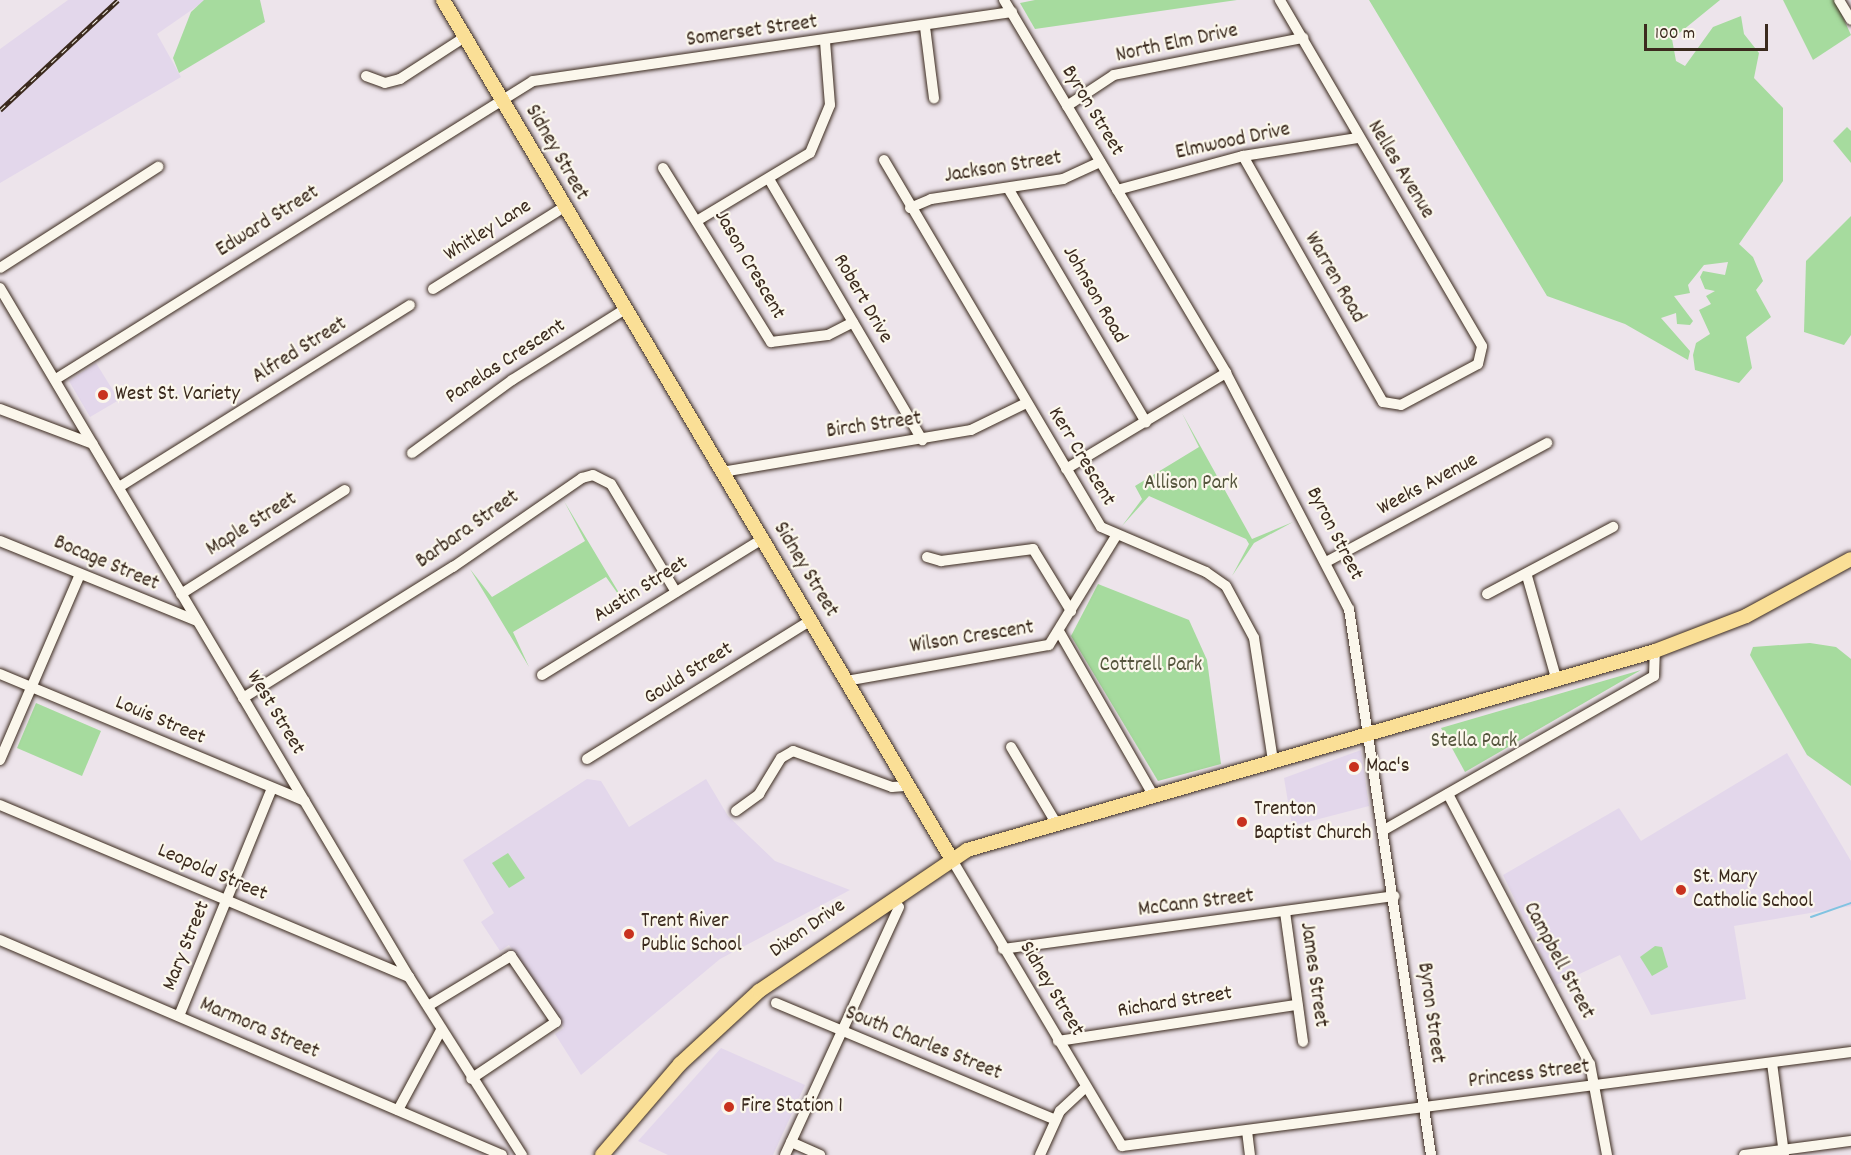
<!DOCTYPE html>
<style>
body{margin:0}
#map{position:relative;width:1851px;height:1155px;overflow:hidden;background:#ede4eb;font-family:Dekko,sans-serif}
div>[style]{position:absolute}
.built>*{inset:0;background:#e3d7eb}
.green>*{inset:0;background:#a6db9e}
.stream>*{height:2px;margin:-1px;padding:0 1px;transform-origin:1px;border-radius:1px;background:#81c3e1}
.roads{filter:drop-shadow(0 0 2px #3b2a1e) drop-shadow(0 0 2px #3b2a1e)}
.minor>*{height:10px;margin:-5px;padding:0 5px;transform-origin:5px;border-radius:5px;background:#fbf7ec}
.major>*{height:14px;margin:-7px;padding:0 7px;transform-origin:7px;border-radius:7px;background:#fadf96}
.rail>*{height:4.5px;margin-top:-2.25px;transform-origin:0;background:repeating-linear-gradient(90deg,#fbf7ec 0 7px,#3b2a1e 0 14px);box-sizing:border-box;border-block:2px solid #3b2a1e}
.dots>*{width:16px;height:16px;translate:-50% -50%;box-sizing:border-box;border:3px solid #fbf7ec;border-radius:50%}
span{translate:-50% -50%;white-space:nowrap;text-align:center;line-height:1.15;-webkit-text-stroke:4.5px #fbf7ec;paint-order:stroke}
.street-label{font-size:21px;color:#3b2a1e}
.poi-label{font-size:21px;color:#3b2a1e}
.left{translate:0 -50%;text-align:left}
.park-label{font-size:21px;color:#56563e}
.scale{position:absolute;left:1644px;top:24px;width:124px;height:27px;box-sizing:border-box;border:3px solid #3b2a1e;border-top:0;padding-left:8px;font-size:18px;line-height:21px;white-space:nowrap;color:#3b2a1e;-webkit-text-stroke:4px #fbf7ec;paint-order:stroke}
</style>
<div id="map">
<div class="built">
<i style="clip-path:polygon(68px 0,206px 0,157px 34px,181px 77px,0 183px,0 49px)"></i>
<i style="clip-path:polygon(96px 363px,119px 400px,90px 417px,69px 381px)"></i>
<i style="clip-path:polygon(1361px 750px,1369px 806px,1292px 826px,1284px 778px)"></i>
<i style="clip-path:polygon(1787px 753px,1851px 861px,1851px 906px,1734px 926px,1746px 999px,1651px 1015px,1620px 955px,1556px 985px,1503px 875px,1619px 808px,1641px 841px)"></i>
<i style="clip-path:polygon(587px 779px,601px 781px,629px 827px,706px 779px,728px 816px,775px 861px,850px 890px,720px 959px,581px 1075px,555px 1034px,564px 1028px,509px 945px,500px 951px,481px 922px,494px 913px,463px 860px)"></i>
<i style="clip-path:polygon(721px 1048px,805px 1085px,773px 1155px,668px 1155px,638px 1141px)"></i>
</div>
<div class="green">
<i style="clip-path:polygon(204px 0,260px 0,265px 22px,179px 73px,173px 58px,191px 12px)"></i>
<i style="clip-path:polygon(1035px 0,1237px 0,1035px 29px,1020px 3px)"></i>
<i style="clip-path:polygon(1369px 0,1720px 0,1672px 39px,1676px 61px,1685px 66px,1713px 27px,1741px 16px,1744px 34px,1759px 53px,1754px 78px,1783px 108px,1783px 181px,1739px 244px,1753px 257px,1763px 281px,1756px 290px,1771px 317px,1746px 337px,1752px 368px,1739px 383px,1695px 370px,1693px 355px,1696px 343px,1710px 334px,1699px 310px,1711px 304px,1706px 296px,1715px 291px,1705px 289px,1700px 277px,1703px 271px,1725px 275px,1728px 262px,1704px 265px,1688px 285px,1690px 293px,1674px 296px,1693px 321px,1690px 325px,1677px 324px,1676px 313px,1661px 318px,1690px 351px,1688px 360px,1625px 324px,1547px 296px)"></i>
<i style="clip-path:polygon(1783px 0,1835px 0,1851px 35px,1813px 60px)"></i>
<i style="clip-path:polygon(1847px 127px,1851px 131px,1851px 163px,1833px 141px)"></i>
<i style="clip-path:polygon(1851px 216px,1851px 335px,1844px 345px,1804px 332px,1806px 261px)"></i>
<i style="clip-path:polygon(1182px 413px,1252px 539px,1293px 522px,1254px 543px,1232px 576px,1249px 544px,1246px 539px,1149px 496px,1122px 526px,1142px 499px,1135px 486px,1199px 447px)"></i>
<i style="clip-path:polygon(564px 501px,628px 608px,606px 577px,513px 632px,529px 667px,470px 569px,492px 597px,585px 541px)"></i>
<i style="clip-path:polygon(1098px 584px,1189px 620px,1207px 660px,1221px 764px,1158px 781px,1071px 636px)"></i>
<i style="clip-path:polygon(1810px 643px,1836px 647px,1851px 659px,1851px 786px,1807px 755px,1750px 655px,1753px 647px)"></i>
<i style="clip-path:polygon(1641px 670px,1465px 772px,1441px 728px)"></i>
<i style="clip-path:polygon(36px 703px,101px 731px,82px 776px,17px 748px)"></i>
<i style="clip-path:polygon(508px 853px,525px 878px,509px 888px,492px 863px)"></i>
<i style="clip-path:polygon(1655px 946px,1662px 947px,1668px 967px,1652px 976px,1640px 957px)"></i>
</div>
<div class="stream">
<i style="left:1811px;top:917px;width:42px;rotate:-19.3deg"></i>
</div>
<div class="roads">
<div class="minor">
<i style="left:1004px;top:0;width:434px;rotate:59.2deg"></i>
<i style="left:1226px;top:373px;width:266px;rotate:62.5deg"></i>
<i style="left:1349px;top:609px;width:552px;rotate:81.46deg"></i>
<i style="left:1839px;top:0;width:23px;rotate:59deg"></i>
<i style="left:925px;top:27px;width:72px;rotate:82.8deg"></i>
<i style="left:366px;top:76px;width:20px;rotate:20deg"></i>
<i style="left:385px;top:83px;width:16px;rotate:-15deg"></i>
<i style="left:400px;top:79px;width:77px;rotate:-32.9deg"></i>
<i style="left:1067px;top:106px;width:56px;rotate:-33.4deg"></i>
<i style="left:1114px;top:75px;width:193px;rotate:-11.1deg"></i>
<i style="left:1243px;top:156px;width:283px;rotate:60.4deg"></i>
<i style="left:1383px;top:402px;width:18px;rotate:9deg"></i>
<i style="left:1401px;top:405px;width:87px;rotate:-28deg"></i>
<i style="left:1478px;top:364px;width:18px;rotate:-77deg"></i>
<i style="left:1482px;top:346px;width:401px;rotate:-120.3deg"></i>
<i style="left:884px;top:160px;width:426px;rotate:59.4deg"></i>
<i style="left:1101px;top:527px;width:114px;rotate:23.2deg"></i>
<i style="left:1206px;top:572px;width:24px;rotate:35deg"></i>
<i style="left:1226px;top:586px;width:59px;rotate:61.7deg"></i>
<i style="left:1254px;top:638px;width:124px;rotate:81.2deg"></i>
<i style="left:663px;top:168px;width:205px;rotate:58.2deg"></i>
<i style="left:771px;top:342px;width:57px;rotate:-7deg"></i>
<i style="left:828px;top:335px;width:28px;rotate:-27deg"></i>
<i style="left:769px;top:179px;width:303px;rotate:59.6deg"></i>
<i style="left:1008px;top:188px;width:272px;rotate:59.5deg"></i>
<i style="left:1117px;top:190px;width:131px;rotate:-15.1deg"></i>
<i style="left:1243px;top:156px;width:116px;rotate:-8.9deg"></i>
<i style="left:910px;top:208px;width:23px;rotate:-23deg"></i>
<i style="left:931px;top:199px;width:134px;rotate:-8.6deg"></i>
<i style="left:1063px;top:179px;width:41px;rotate:-24.7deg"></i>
<i style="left:700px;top:219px;width:128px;rotate:-31deg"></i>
<i style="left:810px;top:153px;width:52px;rotate:-67.4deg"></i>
<i style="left:830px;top:105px;width:64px;rotate:-94.5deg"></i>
<i style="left:0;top:268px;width:188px;rotate:-32.6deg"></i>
<i style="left:0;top:288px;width:801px;rotate:59.31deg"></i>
<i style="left:409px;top:977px;width:211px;rotate:57.6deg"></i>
<i style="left:433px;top:289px;width:155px;rotate:-32deg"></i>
<i style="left:56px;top:379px;width:562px;rotate:-31.99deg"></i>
<i style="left:533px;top:81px;width:484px;rotate:-8.2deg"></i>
<i style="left:0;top:409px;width:99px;rotate:20.6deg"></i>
<i style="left:412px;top:453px;width:124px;rotate:-36.1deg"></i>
<i style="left:512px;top:380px;width:133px;rotate:-32.1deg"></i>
<i style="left:1066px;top:469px;width:187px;rotate:-31deg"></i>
<i style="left:722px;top:472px;width:253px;rotate:-9.6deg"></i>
<i style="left:971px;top:430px;width:61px;rotate:-26.1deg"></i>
<i style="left:119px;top:487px;width:343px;rotate:-32deg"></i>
<i style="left:0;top:541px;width:213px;rotate:22.1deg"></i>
<i style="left:927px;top:557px;width:15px;rotate:16deg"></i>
<i style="left:941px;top:561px;width:93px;rotate:-7.4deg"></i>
<i style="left:1033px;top:549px;width:73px;rotate:58.5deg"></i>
<i style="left:1328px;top:561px;width:249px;rotate:-28.3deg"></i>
<i style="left:1527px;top:576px;width:106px;rotate:74.1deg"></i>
<i style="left:181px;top:594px;width:194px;rotate:-32.4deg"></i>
<i style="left:1487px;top:594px;width:143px;rotate:-28deg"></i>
<i style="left:1060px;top:633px;width:185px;rotate:60.1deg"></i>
<i style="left:0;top:674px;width:330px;rotate:22.6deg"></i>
<i style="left:542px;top:675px;width:259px;rotate:-31.7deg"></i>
<i style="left:846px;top:681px;width:206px;rotate:-10.1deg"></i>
<i style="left:1049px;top:645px;width:128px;rotate:-58.4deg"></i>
<i style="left:243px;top:698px;width:248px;rotate:-32deg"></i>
<i style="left:453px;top:567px;width:157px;rotate:-34.6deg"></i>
<i style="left:582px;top:478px;width:11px;rotate:-15deg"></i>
<i style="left:593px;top:475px;width:20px;rotate:27deg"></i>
<i style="left:611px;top:484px;width:126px;rotate:59deg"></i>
<i style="left:1011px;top:747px;width:86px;rotate:59.3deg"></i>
<i style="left:587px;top:759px;width:262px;rotate:-31.8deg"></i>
<i style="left:0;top:760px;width:202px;rotate:-66.7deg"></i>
<i style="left:1448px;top:794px;width:305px;rotate:62.3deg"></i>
<i style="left:1590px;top:1064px;width:93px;rotate:79.4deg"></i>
<i style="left:0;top:805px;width:444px;rotate:22.8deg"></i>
<i style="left:736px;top:811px;width:29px;rotate:-36deg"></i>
<i style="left:759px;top:794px;width:42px;rotate:-58.6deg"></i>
<i style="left:781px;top:758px;width:14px;rotate:-30deg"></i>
<i style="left:793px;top:751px;width:105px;rotate:20deg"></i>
<i style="left:892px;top:787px;width:16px;rotate:-4deg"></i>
<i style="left:1384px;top:830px;width:311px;rotate:-29.7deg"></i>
<i style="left:1654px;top:676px;width:25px;rotate:-88deg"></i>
<i style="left:951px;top:858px;width:335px;rotate:59.3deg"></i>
<i style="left:1122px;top:1146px;width:735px;rotate:-7.35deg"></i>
<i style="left:1285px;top:912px;width:131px;rotate:82.1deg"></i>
<i style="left:0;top:940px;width:546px;rotate:23.18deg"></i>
<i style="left:1003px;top:949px;width:395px;rotate:-7.7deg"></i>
<i style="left:776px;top:1003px;width:303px;rotate:22.7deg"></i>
<i style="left:428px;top:1006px;width:97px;rotate:-31.1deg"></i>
<i style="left:511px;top:956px;width:80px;rotate:55.7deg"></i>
<i style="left:556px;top:1022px;width:102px;rotate:146.2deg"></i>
<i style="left:179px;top:1016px;width:244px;rotate:-67.8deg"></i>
<i style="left:1058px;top:1041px;width:242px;rotate:-8.6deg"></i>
<i style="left:1772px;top:1063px;width:92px;rotate:82.5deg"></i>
<i style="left:398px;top:1110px;width:91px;rotate:-61.7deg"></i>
<i style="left:1247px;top:1131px;width:24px;rotate:83deg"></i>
<i style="left:791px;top:1142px;width:32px;rotate:24deg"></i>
<i style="left:785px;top:1155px;width:273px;rotate:-65.3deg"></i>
<i style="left:1040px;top:1155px;width:48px;rotate:-65.6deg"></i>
<i style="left:1060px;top:1111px;width:34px;rotate:-43deg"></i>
<i style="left:1744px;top:1155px;width:108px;rotate:-7.5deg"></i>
</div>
<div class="major">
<i style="left:443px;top:0;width:997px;rotate:59.37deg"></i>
<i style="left:602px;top:1155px;width:120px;rotate:-49.4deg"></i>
<i style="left:680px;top:1064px;width:108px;rotate:-42.7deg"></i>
<i style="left:759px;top:991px;width:251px;rotate:-34.1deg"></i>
<i style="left:967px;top:850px;width:716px;rotate:-16.13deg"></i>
<i style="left:1655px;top:651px;width:97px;rotate:-21deg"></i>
<i style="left:1746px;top:616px;width:119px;rotate:-28.5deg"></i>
</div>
</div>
<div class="rail">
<i style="left:0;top:110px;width:161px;rotate:-43deg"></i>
</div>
<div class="dots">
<i style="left:103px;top:395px;background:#c8321e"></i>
<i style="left:1354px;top:767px;background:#c8321e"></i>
<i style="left:1242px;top:822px;background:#c8321e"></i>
<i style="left:1681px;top:890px;background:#c8321e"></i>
<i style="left:629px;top:934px;background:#c8321e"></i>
<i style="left:729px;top:1107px;background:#c8321e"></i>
</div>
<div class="street-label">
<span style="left:752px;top:32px;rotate:-8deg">Somerset Street</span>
<span style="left:1177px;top:44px;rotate:-12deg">North Elm Drive</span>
<span style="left:1092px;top:111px;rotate:59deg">Byron Street</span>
<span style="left:1233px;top:142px;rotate:-12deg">Elmwood Drive</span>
<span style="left:556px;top:153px;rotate:60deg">Sidney Street</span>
<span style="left:1003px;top:168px;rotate:-9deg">Jackson Street</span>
<span style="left:1400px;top:170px;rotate:59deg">Nelles Avenue</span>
<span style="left:268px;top:222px;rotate:-32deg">Edward Street</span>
<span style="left:488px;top:231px;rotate:-32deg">Whitley Lane</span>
<span style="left:749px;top:265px;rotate:60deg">Jason Crescent</span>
<span style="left:1334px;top:278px;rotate:60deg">Warren Road</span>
<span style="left:1094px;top:295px;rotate:60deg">Johnson Road</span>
<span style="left:862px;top:299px;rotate:60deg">Robert Drive</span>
<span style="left:300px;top:351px;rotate:-32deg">Alfred Street</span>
<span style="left:506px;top:362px;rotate:-33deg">Panelas Crescent</span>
<span style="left:874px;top:426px;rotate:-8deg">Birch Street</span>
<span style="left:1081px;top:457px;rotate:59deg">Kerr Crescent</span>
<span style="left:1428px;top:485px;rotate:-28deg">Weeks Avenue</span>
<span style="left:252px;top:525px;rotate:-32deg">Maple Street</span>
<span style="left:468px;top:530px;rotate:-35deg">Barbara Street</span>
<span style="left:1334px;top:534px;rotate:63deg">Byron Street</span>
<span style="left:106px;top:564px;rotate:23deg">Bocage Street</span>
<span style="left:805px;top:570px;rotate:59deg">Sidney Street</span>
<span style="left:641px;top:590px;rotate:-32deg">Austin Street</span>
<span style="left:972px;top:638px;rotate:-9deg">Wilson Crescent</span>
<span style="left:689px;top:674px;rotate:-32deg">Gould Street</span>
<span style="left:275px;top:713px;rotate:59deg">West Street</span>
<span style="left:160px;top:721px;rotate:23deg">Louis Street</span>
<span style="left:212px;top:873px;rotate:23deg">Leopold Street</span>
<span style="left:1196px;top:904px;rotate:-7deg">McCann Street</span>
<span style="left:808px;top:929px;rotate:-35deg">Dixon Drive</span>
<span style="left:187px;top:946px;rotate:-68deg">Mary Street</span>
<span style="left:1558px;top:961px;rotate:62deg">Campbell Street</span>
<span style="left:1313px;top:975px;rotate:82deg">James Street</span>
<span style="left:1051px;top:989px;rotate:59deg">Sidney Street</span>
<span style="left:1175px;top:1003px;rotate:-9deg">Richard Street</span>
<span style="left:1430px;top:1013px;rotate:82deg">Byron Street</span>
<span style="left:259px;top:1029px;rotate:23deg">Marmora Street</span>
<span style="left:923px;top:1044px;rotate:22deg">South Charles Street</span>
<span style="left:1529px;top:1075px;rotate:-7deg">Princess Street</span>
</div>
<div class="poi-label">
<span class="left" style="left:115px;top:395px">West St. Variety</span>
<span class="left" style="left:1366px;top:767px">Mac's</span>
<span class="left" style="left:1254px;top:822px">Trenton<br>Baptist Church</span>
<span class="left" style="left:1693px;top:890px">St. Mary<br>Catholic School</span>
<span class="left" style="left:641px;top:934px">Trent River<br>Public School</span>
<span class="left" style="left:741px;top:1107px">Fire Station 1</span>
</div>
<div class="park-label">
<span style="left:1191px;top:484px">Allison Park</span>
<span style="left:1151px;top:666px">Cottrell Park</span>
<span style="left:1474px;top:742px">Stella Park</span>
</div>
<div class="scale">100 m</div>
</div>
